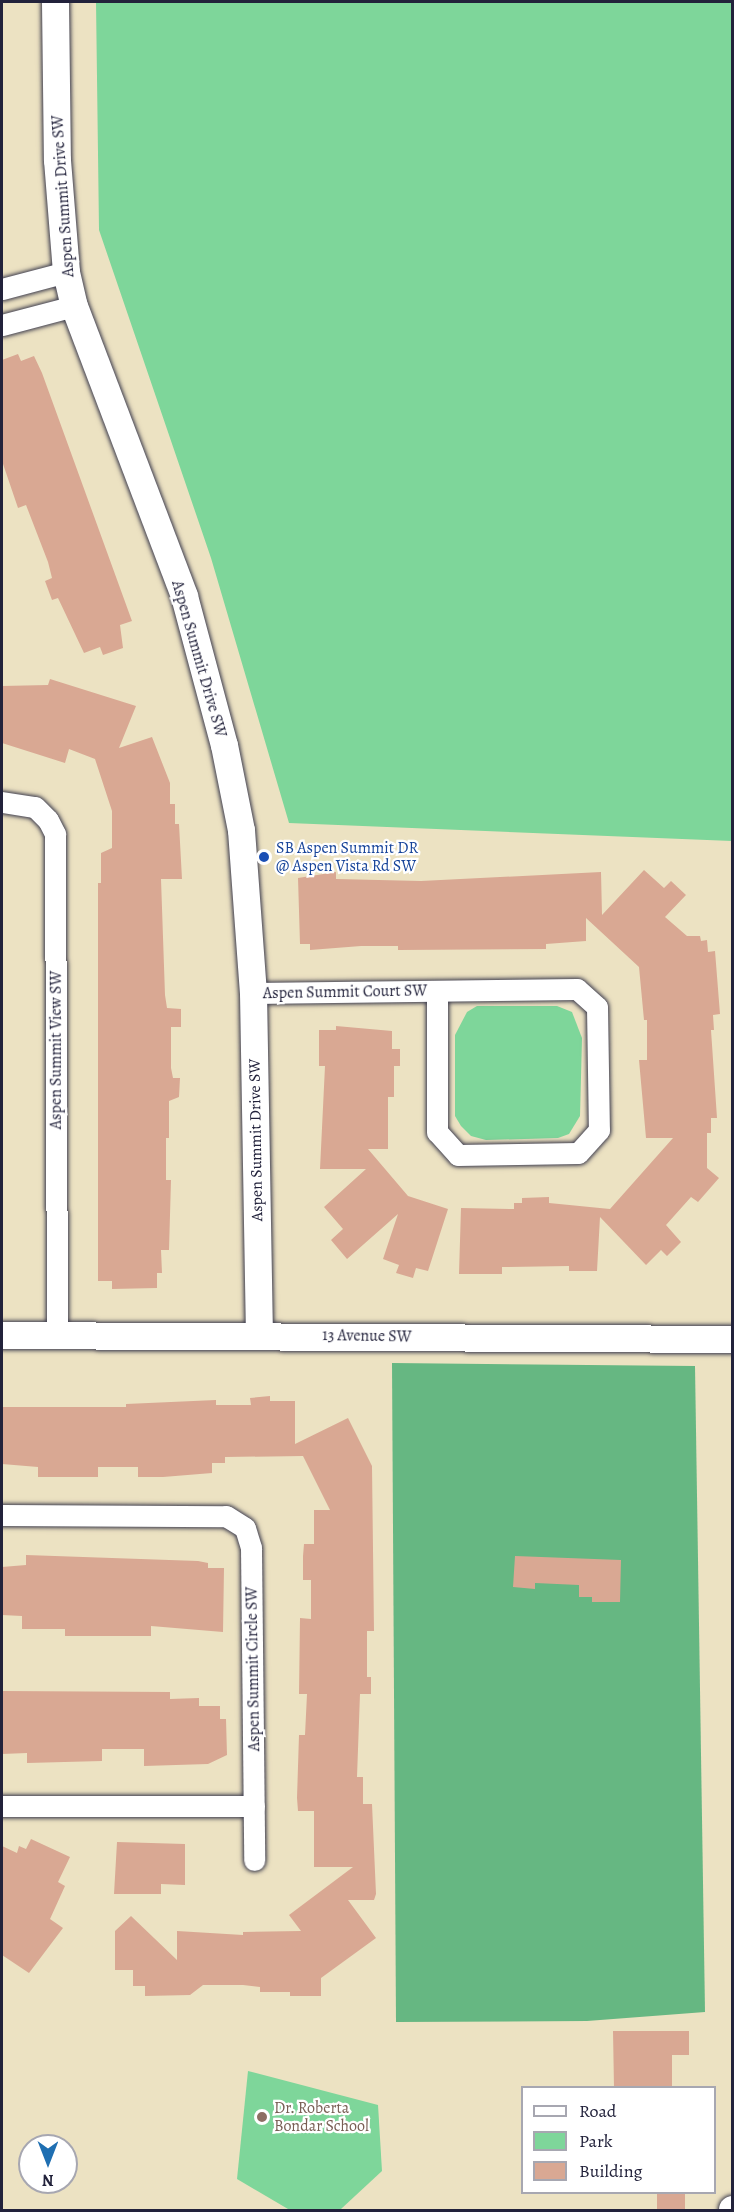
<!DOCTYPE html>
<style>
body{margin:0}
#map{position:relative;width:734px;height:2212px;overflow:hidden;background:#ece2c2;font-family:Alegreya,serif}
div>[style]{position:absolute}
.green>*{inset:0;background:#7ed69a}
.forest>*{inset:0;background:#66b782}
.building>*{inset:0;background:#d9a893}
.roads{filter:drop-shadow(0 0 2px #403f4f) drop-shadow(0 0 2px #403f4f)}
.minor>*{height:21px;margin:-10.5px;padding:0 10.5px;transform-origin:10.5px;border-radius:10.5px;background:#fff}
.tertiary>*{height:27px;margin:-13.5px;padding:0 13.5px;transform-origin:13.5px;border-radius:13.5px;background:#fff}
.dots>*{width:16px;height:16px;translate:-50% -50%;box-sizing:border-box;border:3px solid #fff;border-radius:50%}
span{translate:-50% -50%;white-space:nowrap;text-align:center;line-height:1.15;-webkit-text-stroke:4.5px #fff;paint-order:stroke}
.street-label{font-size:16px;color:#22223b}
.transit-label{font-size:16px;color:#164399}
.left{translate:0 -50%;text-align:left}
.education-label{font-size:16px;color:#785e54}
.frame{position:absolute;inset:0;border:3px solid #22223b;pointer-events:none}
.legend{position:absolute;left:521px;top:2086px;width:195px;height:108px;box-sizing:border-box;background:#fff;border:2px solid #a7a7b1;margin:0;padding:8px 10px;list-style:none;font-size:18px;color:#22223b}
.legend li{display:flex;align-items:center;gap:12px;height:30px}
.legend b{width:30px;border:2px solid #a7a7b1}
.north{position:absolute;left:18px;top:2134px;width:60px;height:60px;box-sizing:border-box;background:#fff;border:2px solid #a7a7b1;border-radius:50%;rotate:180deg;font-size:16px;font-weight:700;line-height:24px;text-align:center;color:#22223b}
.north::after{content:'';display:block;margin:auto;width:21px;height:27px;background:#1f6fb2;clip-path:polygon(50% 0,100% 100%,50% 72%,0 100%)}
</style>
<div id="map">
<div class="green">
<i style="clip-path:polygon(96px 2px,732px 2px,732px 841px,289px 823px,211px 558px,99px 230px)"></i>
<i style="clip-path:polygon(477px 1006px,557px 1006px,572px 1012px,582px 1038px,580px 1116px,569px 1134px,558px 1138px,486px 1140px,471px 1136px,461px 1126px,455px 1116px,455px 1035px,467px 1012px)"></i>
<i style="clip-path:polygon(248px 2071px,378px 2105px,382px 2171px,341px 2209px,288px 2209px,237px 2179px)"></i>
</div>
<div class="forest">
<i style="clip-path:polygon(392px 1363px,695px 1366px,705px 2012px,587px 2021px,396px 2022px)"></i>
</div>
<div class="building">
<i style="clip-path:polygon(18px 354px,21px 361px,34px 356px,42px 373px,132px 621px,120px 625px,123px 648px,103px 655px,100px 647px,84px 653px,58px 598px,52px 600px,45px 581px,52px 578px,48px 562px,26px 505px,18px 508px,2px 461px,2px 360px)"></i>
<i style="clip-path:polygon(50px 679px,136px 706px,119px 748px,152px 737px,170px 783px,170px 804px,175px 804px,175px 824px,179px 824px,182px 879px,161px 879px,165px 995px,167px 1008px,181px 1009px,181px 1027px,171px 1027px,171px 1068px,173px 1078px,180px 1078px,179px 1097px,169px 1101px,169px 1138px,166px 1138px,166px 1180px,171px 1180px,169px 1250px,161px 1250px,162px 1273px,157px 1273px,157px 1288px,112px 1289px,112px 1281px,98px 1281px,98px 883px,101px 883px,101px 853px,112px 848px,112px 811px,95px 759px,69px 749px,65px 763px,2px 743px,2px 686px,48px 685px)"></i>
<i style="clip-path:polygon(644px 870px,664px 888px,671px 881px,686px 895px,665px 917px,687px 936px,700px 936px,701px 941px,707px 940px,708px 952px,715px 951px,720px 1014px,713px 1015px,714px 1030px,711px 1030px,717px 1118px,711px 1118px,711px 1133px,707px 1133px,707px 1168px,719px 1178px,698px 1202px,691px 1197px,666px 1225px,681px 1242px,667px 1256px,661px 1250px,646px 1265px,600px 1217px,597px 1271px,569px 1271px,569px 1266px,502px 1267px,502px 1274px,459px 1274px,461px 1208px,514px 1209px,514px 1203px,522px 1203px,522px 1198px,549px 1197px,549px 1203px,610px 1209px,673px 1138px,646px 1138px,639px 1060px,647px 1060px,647px 1020px,644px 1020px,639px 967px,586px 918px,586px 941px,546px 944px,546px 949px,398px 950px,398px 946px,361px 946px,310px 950px,310px 944px,300px 944px,298px 878px,336px 872px,336px 879px,421px 881px,601px 872px,602px 915px)"></i>
<i style="clip-path:polygon(336px 1026px,392px 1031px,392px 1049px,400px 1049px,400px 1066px,394px 1066px,394px 1097px,388px 1097px,388px 1149px,368px 1149px,408px 1196px,448px 1209px,428px 1271px,416px 1268px,413px 1278px,396px 1273px,399px 1265px,383px 1259px,398px 1214px,347px 1259px,331px 1240px,343px 1229px,324px 1207px,366px 1169px,320px 1169px,325px 1066px,319px 1066px,319px 1030px,336px 1030px)"></i>
<i style="clip-path:polygon(270px 1396px,270px 1401px,295px 1401px,295px 1444px,348px 1418px,372px 1466px,374px 1631px,367px 1631px,367px 1677px,371px 1677px,371px 1694px,360px 1694px,357px 1777px,363px 1777px,363px 1804px,372px 1804px,376px 1894px,374px 1900px,348px 1900px,376px 1938px,321px 1978px,321px 1996px,290px 1996px,290px 1992px,260px 1992px,260px 1987px,243px 1985px,203px 1985px,190px 1995px,145px 1996px,145px 1986px,133px 1986px,133px 1970px,115px 1970px,115px 1931px,131px 1916px,177px 1960px,177px 1931px,243px 1935px,243px 1932px,301px 1931px,289px 1915px,353px 1867px,314px 1867px,314px 1811px,298px 1811px,297px 1798px,299px 1735px,305px 1735px,307px 1694px,299px 1694px,300px 1618px,311px 1619px,311px 1580px,303px 1580px,303px 1556px,304px 1544px,314px 1544px,314px 1510px,330px 1510px,303px 1456px,225px 1457px,225px 1463px,212px 1463px,212px 1473px,163px 1477px,138px 1477px,138px 1467px,98px 1467px,98px 1477px,38px 1477px,38px 1467px,2px 1464px,2px 1407px,126px 1407px,126px 1404px,216px 1400px,216px 1405px,251px 1405px,250px 1398px)"></i>
<i style="clip-path:polygon(26px 1555px,198px 1561px,208px 1563px,208px 1568px,224px 1568px,223px 1632px,151px 1626px,151px 1636px,65px 1636px,65px 1629px,22px 1629px,22px 1616px,2px 1615px,2px 1567px,26px 1565px)"></i>
<i style="clip-path:polygon(515px 1556px,621px 1560px,620px 1602px,592px 1602px,592px 1597px,579px 1597px,579px 1585px,535px 1583px,535px 1589px,513px 1587px)"></i>
<i style="clip-path:polygon(2px 1691px,170px 1692px,170px 1699px,199px 1698px,199px 1706px,220px 1706px,220px 1719px,226px 1719px,227px 1755px,208px 1764px,144px 1766px,144px 1749px,102px 1749px,102px 1761px,27px 1763px,27px 1753px,2px 1754px)"></i>
<i style="clip-path:polygon(31px 1839px,70px 1857px,58px 1882px,65px 1886px,50px 1919px,63px 1928px,29px 1973px,2px 1955px,2px 1846px,17px 1853px,19px 1846px,26px 1849px)"></i>
<i style="clip-path:polygon(117px 1842px,185px 1844px,185px 1885px,161px 1884px,161px 1894px,114px 1894px)"></i>
<i style="clip-path:polygon(613px 2031px,689px 2031px,689px 2055px,672px 2055px,672px 2088px,614px 2088px)"></i>
<i style="clip-path:polygon(657px 2193px,685px 2193px,685px 2211px,657px 2211px)"></i>
</div>
<div class="roads">
<div class="minor">
<i style="left:2px;top:289px;width:66px;rotate:-14.9deg"></i>
<i style="left:2px;top:325px;width:74px;rotate:-14.8deg"></i>
<i style="left:2px;top:802px;width:33px;rotate:9deg"></i>
<i style="left:35px;top:807px;width:18px;rotate:45deg"></i>
<i style="left:48px;top:820px;width:16px;rotate:63deg"></i>
<i style="left:55px;top:834px;width:501px;rotate:89.77deg"></i>
<i style="left:253px;top:993px;width:324px;rotate:-0.7deg"></i>
<i style="left:577px;top:989px;width:27px;rotate:42deg"></i>
<i style="left:597px;top:1007px;width:123px;rotate:89.1deg"></i>
<i style="left:599px;top:1130px;width:31px;rotate:132deg"></i>
<i style="left:578px;top:1153px;width:120px;rotate:179deg"></i>
<i style="left:458px;top:1155px;width:31px;rotate:-132deg"></i>
<i style="left:437px;top:1132px;width:141px;rotate:-90deg"></i>
<i style="left:2px;top:1515px;width:224px;rotate:0.3deg"></i>
<i style="left:226px;top:1516px;width:22px;rotate:32deg"></i>
<i style="left:245px;top:1528px;width:21px;rotate:73deg"></i>
<i style="left:251px;top:1548px;width:312px;rotate:89.4deg"></i>
<i style="left:2px;top:1806px;width:252px"></i>
</div>
<div class="tertiary">
<i style="left:55px;top:2px;width:158px;rotate:89.3deg"></i>
<i style="left:57px;top:160px;width:112px;rotate:85.4deg"></i>
<i style="left:66px;top:272px;width:35px;rotate:77deg"></i>
<i style="left:74px;top:306px;width:310px;rotate:69.2deg"></i>
<i style="left:184px;top:596px;width:154px;rotate:75deg"></i>
<i style="left:224px;top:745px;width:87px;rotate:78.7deg"></i>
<i style="left:241px;top:830px;width:163px;rotate:85.8deg"></i>
<i style="left:253px;top:993px;width:342px;rotate:89deg"></i>
<i style="left:2px;top:1335px;width:730px;rotate:0.31deg"></i>
<i style="left:732px;top:2210px;width:1px;rotate:-90deg"></i>
</div>
</div>
<div class="dots">
<i style="left:264px;top:857px;background:#1a4fb4"></i>
<i style="left:262px;top:2117px;background:#8d6e63"></i>
</div>
<div class="street-label">
<span style="left:63px;top:196px;rotate:-94deg">Aspen Summit Drive SW</span>
<span style="left:199px;top:659px;rotate:74deg">Aspen Summit Drive SW</span>
<span style="left:345px;top:992px;rotate:-1deg">Aspen Summit Court SW</span>
<span style="left:56px;top:1050px;rotate:-90deg">Aspen Summit View SW</span>
<span style="left:256px;top:1140px;rotate:-91deg">Aspen Summit Drive SW</span>
<span style="left:367px;top:1336px;rotate:1deg">13 Avenue SW</span>
<span style="left:253px;top:1669px;rotate:-91deg">Aspen Summit Circle SW</span>
</div>
<div class="transit-label">
<span class="left" style="left:276px;top:857px">SB Aspen Summit DR<br>@ Aspen Vista Rd SW</span>
</div>
<div class="education-label">
<span class="left" style="left:274px;top:2117px">Dr. Roberta<br>Bondar School</span>
</div>
<div class="frame"></div>
<ul class="legend">
<li><b style="height:8px;background:#fff"></b>Road</li>
<li><b style="height:16px;background:#7ed69a"></b>Park</li>
<li><b style="height:16px;background:#d9a893"></b>Building</li>
</ul>
<div class="north">N</div>
</div>
